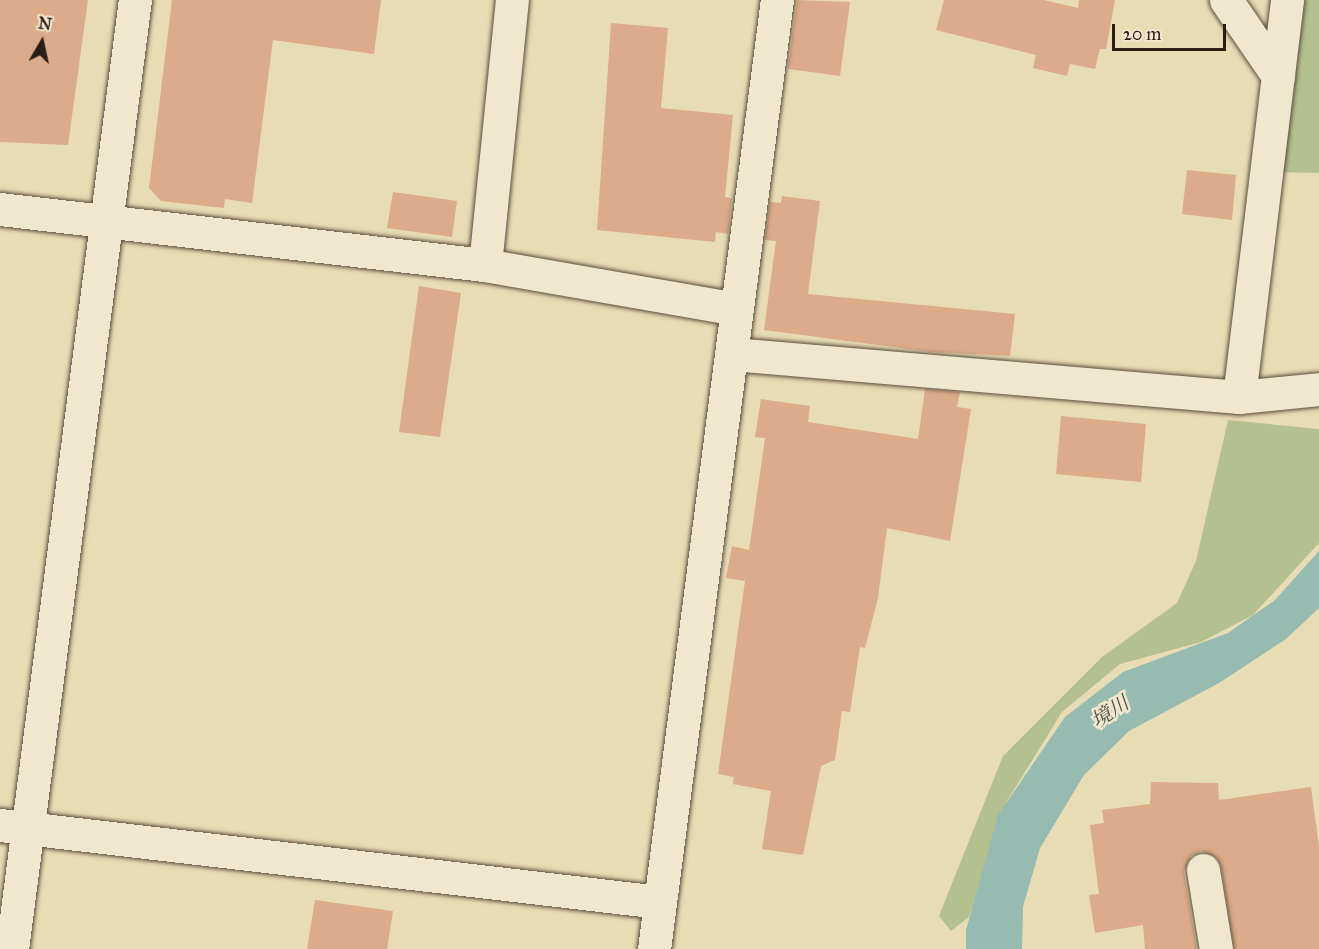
<!DOCTYPE html>
<meta charset="utf-8">
<style>
body{margin:0}
#map{position:relative;width:1319px;height:949px;overflow:hidden;background:#e7dcb4;font-family:"IM FELL Great Primer","Noto Serif JP",serif}
div>[style]{position:absolute}
.green>*{inset:0;background:#b4c08e}
.water>*{inset:0;background:#97bbb0}
.building>*{inset:0;background:#dcab89}
.roads{filter:drop-shadow(0 0 2px #5a4d3e) drop-shadow(0 0 2px #5a4d3e)}
.minor>*{height:33px;margin:-16.5px;padding:0 16.5px;transform-origin:16.5px;border-radius:16.5px;background:#efe8ce}
span{translate:-50% -50%;white-space:nowrap;text-align:center;line-height:1.15;-webkit-text-stroke:5px #efe8ce;paint-order:stroke}
.water-label{font-size:20px;color:#4b4c44;font-style:italic}
.north{position:absolute;left:12px;top:12px;width:60px;height:60px;-webkit-text-stroke:4px #efe8ce;paint-order:stroke;rotate:9deg;font-size:16px;font-weight:700;line-height:24px;text-align:center;color:#2b1d16}
.north::after{content:'';display:block;margin:auto;width:21px;height:27px;background:#2b1d16;clip-path:polygon(50% 0,100% 100%,50% 72%,0 100%)}
.scale{position:absolute;left:1112px;top:24px;width:114px;height:27px;box-sizing:border-box;border:3px solid #2b1d16;border-top:0;padding-left:8px;font-size:18px;line-height:21px;white-space:nowrap;color:#2b1d16;-webkit-text-stroke:4px #efe8ce;paint-order:stroke}
</style>
<div id="map">
<div class="green">
<i style="clip-path:polygon(1297px 0,1319px 0,1319px 173px,1271px 172px)"></i>
<i style="clip-path:polygon(1228px 420px,1319px 429px,1319px 543px,1253px 615px,1201px 642px,1120px 664px,1062px 712px,1007px 801px,969px 917px,951px 931px,939px 916px,1003px 756px,1102px 657px,1177px 603px,1196px 561px)"></i>
</div>
<div class="water">
<i style="clip-path:polygon(1319px 551px,1319px 608px,1286px 639px,1219px 683px,1129px 731px,1084px 775px,1040px 848px,1023px 907px,1022px 949px,966px 949px,966px 930px,998px 815px,1065px 717px,1123px 672px,1228px 633px,1275px 600px)"></i>
</div>
<div class="building">
<i style="clip-path:polygon(0 0,88px 0,68px 145px,0 142px)"></i>
<i style="clip-path:polygon(172px 0,381px 0,374px 54px,273px 40px,252px 203px,225px 199px,224px 208px,161px 201px,149px 188px)"></i>
<i style="clip-path:polygon(797px 0,850px 2px,840px 76px,788px 69px)"></i>
<i style="clip-path:polygon(944px 0,1044px 0,1078px 8px,1079px 0,1115px 0,1106px 49px,1100px 49px,1095px 69px,1070px 64px,1067px 76px,1033px 68px,1036px 55px,936px 30px)"></i>
<i style="clip-path:polygon(611px 23px,668px 28px,661px 108px,733px 115px,725px 197px,732px 198px,728px 234px,716px 232px,715px 242px,597px 230px)"></i>
<i style="clip-path:polygon(1187px 170px,1236px 175px,1232px 220px,1182px 214px)"></i>
<i style="clip-path:polygon(393px 192px,457px 201px,452px 237px,387px 228px)"></i>
<i style="clip-path:polygon(782px 196px,820px 201px,808px 294px,1015px 314px,1010px 356px,931px 352px,764px 330px,776px 241px,765px 240px,770px 202px,781px 203px)"></i>
<i style="clip-path:polygon(419px 286px,461px 293px,440px 437px,399px 432px)"></i>
<i style="clip-path:polygon(925px 389px,960px 392px,957px 407px,971px 409px,950px 541px,887px 528px,878px 598px,865px 648px,860px 647px,850px 712px,842px 711px,835px 760px,821px 766px,803px 855px,762px 849px,771px 791px,733px 784px,734px 777px,718px 774px,745px 581px,726px 578px,732px 546px,749px 550px,765px 438px,755px 437px,761px 399px,810px 406px,808px 422px,918px 439px)"></i>
<i style="clip-path:polygon(1061px 416px,1146px 424px,1141px 482px,1056px 474px)"></i>
<i style="clip-path:polygon(1151px 782px,1218px 783px,1219px 800px,1311px 787px,1319px 847px,1319px 949px,1234px 949px,1221px 866px,1217px 858px,1201px 851px,1191px 856px,1184px 872px,1197px 949px,1145px 949px,1143px 925px,1095px 933px,1089px 895px,1099px 894px,1090px 825px,1104px 823px,1102px 810px,1150px 804px)"></i>
<i style="clip-path:polygon(315px 900px,393px 911px,387px 949px,307px 949px)"></i>
</div>
<div class="roads">
<div class="minor">
<i style="left:1226px;top:0;width:92px;rotate:55.6deg"></i>
<i style="left:0;top:209px;width:488px;rotate:6.6deg"></i>
<i style="left:485px;top:265px;width:255px;rotate:9.9deg"></i>
<i style="left:485px;top:265px;width:266px;rotate:-84.2deg"></i>
<i style="left:732px;top:354px;width:509px;rotate:4.85deg"></i>
<i style="left:1239px;top:397px;width:80px;rotate:-5.7deg"></i>
<i style="left:1239px;top:397px;width:400px;rotate:-83.1deg"></i>
<i style="left:0;top:825px;width:663px;rotate:6.66deg"></i>
<i style="left:1203px;top:870px;width:80px;rotate:80.7deg"></i>
<i style="left:12px;top:949px;width:957px;rotate:-82.62deg"></i>
<i style="left:654px;top:949px;width:957px;rotate:-82.62deg"></i>
</div>
</div>
<div class="water-label">
<span style="left:1110px;top:712px;rotate:-33deg">境川</span>
</div>
<div class="north">N</div>
<div class="scale">20 m</div>
</div>
